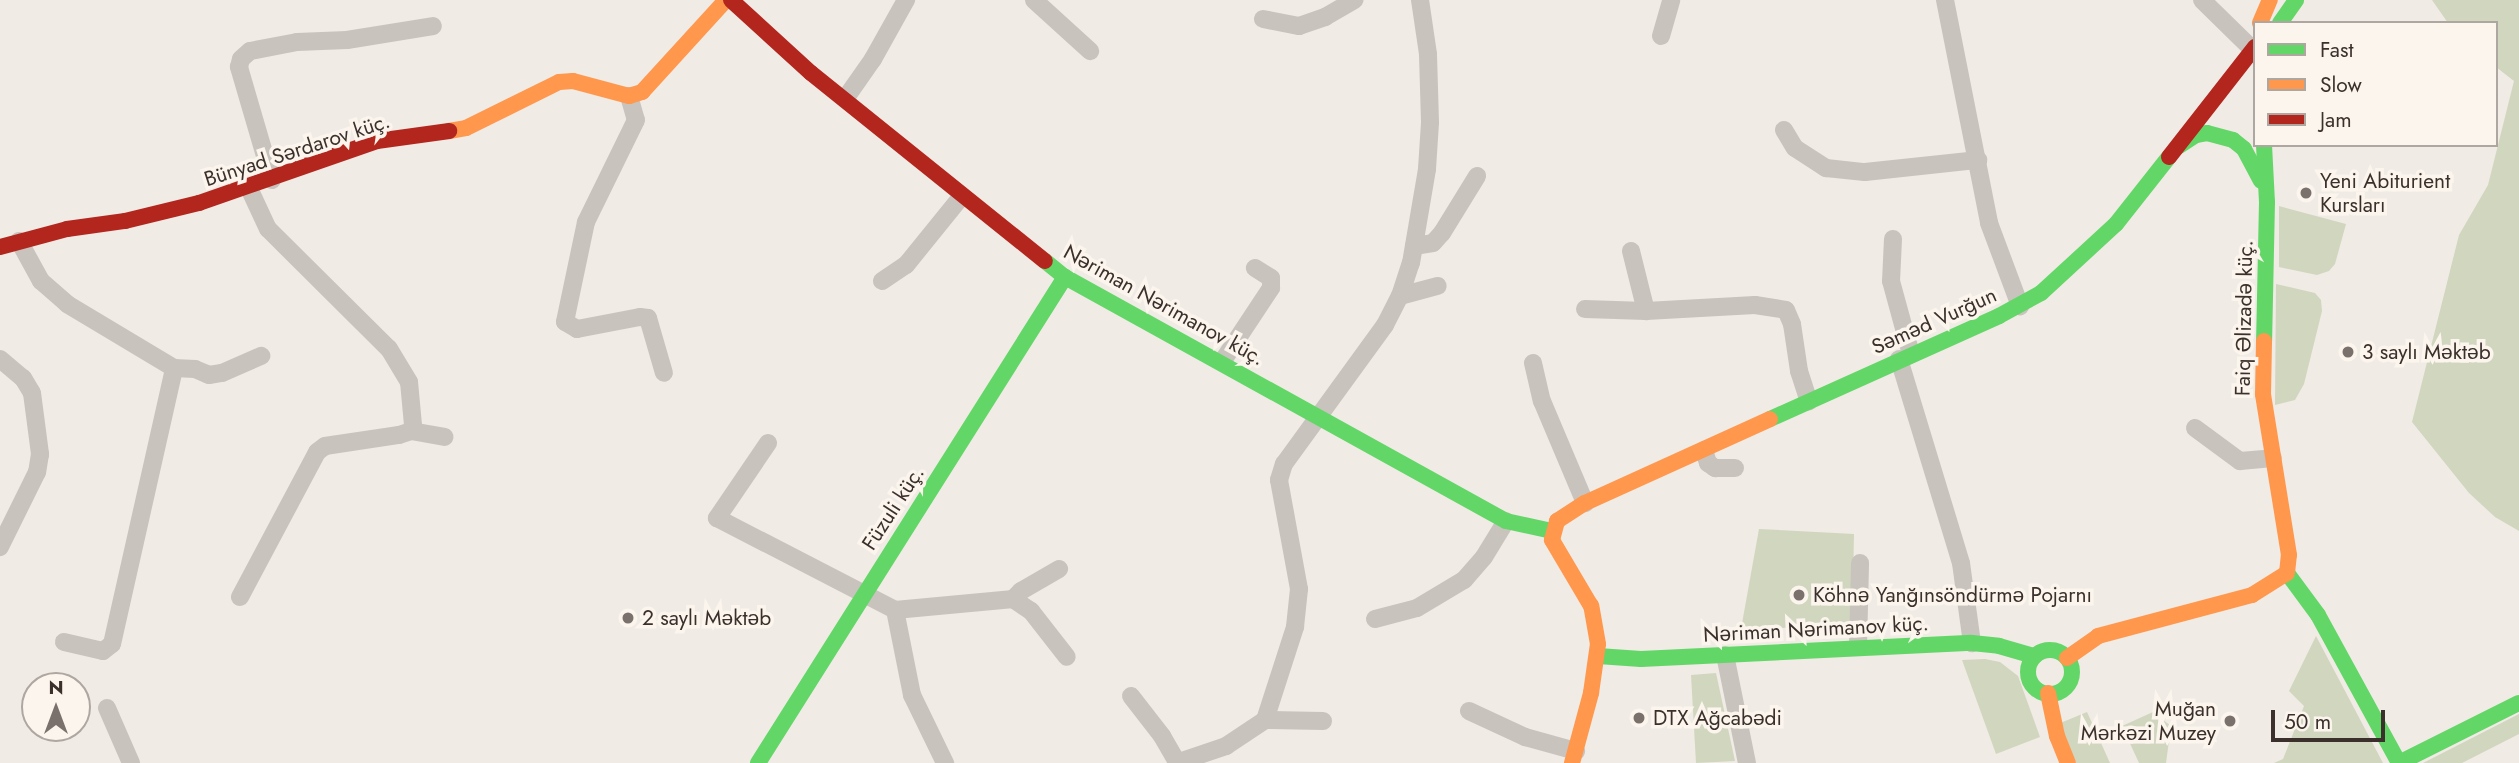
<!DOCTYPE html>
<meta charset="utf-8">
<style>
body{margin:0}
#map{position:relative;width:2519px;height:763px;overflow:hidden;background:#f0ebe5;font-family:Jost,sans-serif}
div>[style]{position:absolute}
.green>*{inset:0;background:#d1d6bf}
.street>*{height:18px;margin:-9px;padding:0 9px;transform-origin:9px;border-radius:9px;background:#c9c3be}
.fast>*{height:16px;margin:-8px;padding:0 8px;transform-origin:8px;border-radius:8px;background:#63d668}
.fast>.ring{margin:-8px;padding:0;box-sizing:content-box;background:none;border:16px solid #63d668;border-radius:50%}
.slow>*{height:16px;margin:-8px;padding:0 8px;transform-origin:8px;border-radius:8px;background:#ff974d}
.jam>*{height:16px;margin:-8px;padding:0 8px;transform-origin:8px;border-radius:8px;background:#b3261e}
.dots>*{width:19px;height:19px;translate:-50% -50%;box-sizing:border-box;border:4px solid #fbf5ee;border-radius:50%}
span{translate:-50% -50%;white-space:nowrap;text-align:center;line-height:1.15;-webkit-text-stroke:7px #fbf5ee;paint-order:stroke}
.street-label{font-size:21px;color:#3b302b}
.poi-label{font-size:21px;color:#3b302b}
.left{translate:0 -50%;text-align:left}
.right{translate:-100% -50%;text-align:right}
.legend{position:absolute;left:2253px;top:21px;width:245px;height:126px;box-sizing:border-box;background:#fbf5ee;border:2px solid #aea6a0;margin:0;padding:9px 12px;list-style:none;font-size:21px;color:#3b302b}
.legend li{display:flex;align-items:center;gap:14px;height:35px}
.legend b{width:35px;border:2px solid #aea6a0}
.north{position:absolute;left:21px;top:672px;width:70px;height:70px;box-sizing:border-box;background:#fbf5ee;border:2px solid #aea6a0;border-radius:50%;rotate:0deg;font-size:19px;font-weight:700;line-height:28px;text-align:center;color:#3b302b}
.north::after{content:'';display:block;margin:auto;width:24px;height:32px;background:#7a716c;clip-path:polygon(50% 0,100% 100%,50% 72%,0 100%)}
.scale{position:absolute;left:2271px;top:710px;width:114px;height:32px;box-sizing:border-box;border:4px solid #3b302b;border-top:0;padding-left:9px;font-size:21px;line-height:24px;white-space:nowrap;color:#3b302b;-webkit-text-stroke:5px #fbf5ee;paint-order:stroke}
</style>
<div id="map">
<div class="green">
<i style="clip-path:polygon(2432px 0,2519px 0,2519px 531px,2495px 517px,2469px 493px,2412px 422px,2459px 235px,2488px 185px,2514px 81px,2496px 67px,2496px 23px,2448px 23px)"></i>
<i style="clip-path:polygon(2279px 206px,2346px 224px,2335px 264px,2329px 271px,2317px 275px,2279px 267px)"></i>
<i style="clip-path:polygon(2276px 284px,2315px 293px,2321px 300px,2322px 311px,2304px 384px,2295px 400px,2275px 405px)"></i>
<i style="clip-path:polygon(1759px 529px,1854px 534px,1852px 626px,1741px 629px)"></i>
<i style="clip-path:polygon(2316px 636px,2383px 763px,2274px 763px,2283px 759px,2304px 706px,2289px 691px)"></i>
<i style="clip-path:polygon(1985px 659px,2000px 662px,2018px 676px,2040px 737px,1996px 754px,1962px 660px)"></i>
<i style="clip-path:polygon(1716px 673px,1735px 761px,1696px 763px,1691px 675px)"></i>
<i style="clip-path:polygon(2087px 712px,2110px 763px,2076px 763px,2058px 724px)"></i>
<i style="clip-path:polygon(2153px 712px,2171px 726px,2166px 763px,2139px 763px,2122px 726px)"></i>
<i style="clip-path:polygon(2519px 714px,2519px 734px,2462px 763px,2423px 763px)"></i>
</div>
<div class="street">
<i style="left:1034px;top:0;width:76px;rotate:42.3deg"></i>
<i style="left:1945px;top:0;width:227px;rotate:78.8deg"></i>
<i style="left:1989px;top:223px;width:89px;rotate:69.5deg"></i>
<i style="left:2202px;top:0;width:70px;rotate:44.4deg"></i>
<i style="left:1263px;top:19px;width:37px;rotate:11deg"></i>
<i style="left:1299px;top:26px;width:28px;rotate:-19deg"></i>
<i style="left:1325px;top:17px;width:34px;rotate:-30deg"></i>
<i style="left:1661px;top:36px;width:37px;rotate:-74deg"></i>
<i style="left:629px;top:96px;width:25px;rotate:74deg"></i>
<i style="left:636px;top:120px;width:114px;rotate:116.1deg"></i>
<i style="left:586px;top:222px;width:102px;rotate:101.9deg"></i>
<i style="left:565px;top:322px;width:14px;rotate:30deg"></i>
<i style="left:577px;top:329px;width:64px;rotate:-10.8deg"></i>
<i style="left:640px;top:317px;width:8px;rotate:7deg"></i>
<i style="left:648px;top:318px;width:57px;rotate:73.8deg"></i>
<i style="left:845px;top:99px;width:49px;rotate:-55deg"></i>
<i style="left:873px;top:59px;width:68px;rotate:-60.8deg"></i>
<i style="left:1784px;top:130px;width:21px;rotate:59deg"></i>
<i style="left:1795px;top:148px;width:37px;rotate:33deg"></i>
<i style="left:1826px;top:168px;width:39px;rotate:6deg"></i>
<i style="left:1865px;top:172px;width:114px;rotate:-6.1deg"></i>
<i style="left:272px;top:180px;width:118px;rotate:-106.3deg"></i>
<i style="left:239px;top:67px;width:8px;rotate:-76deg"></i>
<i style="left:241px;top:59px;width:12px;rotate:-42deg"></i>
<i style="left:250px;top:51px;width:48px;rotate:-10.8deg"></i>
<i style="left:297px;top:42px;width:50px;rotate:-2.3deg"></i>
<i style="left:347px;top:40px;width:87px;rotate:-9.2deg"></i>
<i style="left:1893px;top:239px;width:42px;rotate:92.7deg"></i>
<i style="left:1891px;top:281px;width:76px;rotate:74.7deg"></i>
<i style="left:19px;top:241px;width:46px;rotate:61.2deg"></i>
<i style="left:41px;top:281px;width:35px;rotate:41deg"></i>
<i style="left:67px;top:304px;width:125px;rotate:30.9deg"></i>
<i style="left:174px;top:368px;width:21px;rotate:3deg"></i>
<i style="left:195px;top:369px;width:15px;rotate:23deg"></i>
<i style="left:209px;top:375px;width:13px;rotate:-9deg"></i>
<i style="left:222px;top:373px;width:43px;rotate:-23.6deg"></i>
<i style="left:1414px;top:246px;width:19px;rotate:-9deg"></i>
<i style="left:1433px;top:243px;width:13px;rotate:-48deg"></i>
<i style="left:1442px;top:233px;width:67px;rotate:-58.4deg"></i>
<i style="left:1631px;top:251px;width:62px;rotate:76deg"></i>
<i style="left:882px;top:281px;width:29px;rotate:-34deg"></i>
<i style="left:906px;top:265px;width:87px;rotate:-51deg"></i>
<i style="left:1400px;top:296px;width:39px;rotate:-15deg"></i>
<i style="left:1585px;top:309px;width:61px;rotate:1.9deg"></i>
<i style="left:1646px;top:311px;width:109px;rotate:-3.2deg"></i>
<i style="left:1755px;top:305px;width:31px;rotate:9deg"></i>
<i style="left:1786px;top:310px;width:15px;rotate:67deg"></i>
<i style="left:1792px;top:324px;width:48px;rotate:81.5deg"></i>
<i style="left:1799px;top:371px;width:32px;rotate:72deg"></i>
<i style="left:0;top:359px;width:30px;rotate:40deg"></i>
<i style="left:23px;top:378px;width:17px;rotate:59deg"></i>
<i style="left:32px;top:393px;width:62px;rotate:82.5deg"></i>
<i style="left:40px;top:454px;width:18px;rotate:99deg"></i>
<i style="left:37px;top:472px;width:84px;rotate:116.3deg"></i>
<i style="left:1899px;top:359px;width:213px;rotate:73.1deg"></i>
<i style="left:1961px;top:563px;width:81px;rotate:82.2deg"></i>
<i style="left:1222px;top:362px;width:89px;rotate:-56.5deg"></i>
<i style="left:1271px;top:288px;width:10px;rotate:-90deg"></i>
<i style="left:1271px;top:278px;width:19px;rotate:-148deg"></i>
<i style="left:1533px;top:363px;width:39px;rotate:77deg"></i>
<i style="left:1542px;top:401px;width:111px;rotate:67.1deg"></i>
<i style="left:2195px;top:428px;width:56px;rotate:36.3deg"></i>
<i style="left:2240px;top:461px;width:33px;rotate:-5deg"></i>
<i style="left:411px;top:431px;width:34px;rotate:10deg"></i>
<i style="left:768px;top:443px;width:91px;rotate:124.2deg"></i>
<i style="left:717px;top:518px;width:200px;rotate:27.3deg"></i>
<i style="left:895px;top:610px;width:119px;rotate:-5.3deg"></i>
<i style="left:1013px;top:599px;width:11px;rotate:-45deg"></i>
<i style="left:1021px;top:591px;width:44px;rotate:-30.1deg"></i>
<i style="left:1704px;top:450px;width:14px;rotate:73deg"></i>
<i style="left:1708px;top:463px;width:9px;rotate:36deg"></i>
<i style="left:1715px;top:468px;width:20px"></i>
<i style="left:240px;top:597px;width:164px;rotate:-62deg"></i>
<i style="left:317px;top:452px;width:10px;rotate:-37deg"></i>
<i style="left:325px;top:446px;width:75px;rotate:-8.5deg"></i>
<i style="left:399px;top:435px;width:13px;rotate:-18deg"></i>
<i style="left:411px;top:431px;width:6px;rotate:-72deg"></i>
<i style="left:413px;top:425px;width:43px;rotate:-95.3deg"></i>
<i style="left:409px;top:382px;width:39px;rotate:-121deg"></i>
<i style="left:389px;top:349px;width:170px;rotate:-135.2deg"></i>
<i style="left:268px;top:229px;width:45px;rotate:-114.9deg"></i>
<i style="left:1013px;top:599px;width:22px;rotate:34deg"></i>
<i style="left:1031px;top:611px;width:58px;rotate:52deg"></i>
<i style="left:895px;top:610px;width:87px;rotate:78.7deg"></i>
<i style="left:912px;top:695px;width:76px;rotate:64.1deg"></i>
<i style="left:1375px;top:619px;width:43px;rotate:-14.7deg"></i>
<i style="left:1417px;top:608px;width:55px;rotate:-30.8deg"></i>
<i style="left:1464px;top:580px;width:30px;rotate:-49deg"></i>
<i style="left:1484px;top:557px;width:42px;rotate:-58.6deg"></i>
<i style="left:64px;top:642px;width:40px;rotate:13deg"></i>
<i style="left:103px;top:651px;width:11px;rotate:-38deg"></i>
<i style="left:112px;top:644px;width:283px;rotate:-77.3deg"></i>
<i style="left:1858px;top:647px;width:84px;rotate:-88.6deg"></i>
<i style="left:1725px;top:655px;width:110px;rotate:78.5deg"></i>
<i style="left:1131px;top:696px;width:51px;rotate:52.2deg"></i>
<i style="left:1162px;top:736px;width:30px;rotate:60deg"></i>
<i style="left:107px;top:708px;width:60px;rotate:66.4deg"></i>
<i style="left:1469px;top:711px;width:62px;rotate:24.9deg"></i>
<i style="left:1525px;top:737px;width:53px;rotate:15.4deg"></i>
<i style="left:1265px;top:720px;width:58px;rotate:1deg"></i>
<i style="left:1176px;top:763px;width:53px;rotate:-18.8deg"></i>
<i style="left:1226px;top:746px;width:47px;rotate:-33.7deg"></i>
<i style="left:1265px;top:720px;width:98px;rotate:-72.1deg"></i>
<i style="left:1295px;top:627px;width:38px;rotate:-84deg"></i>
<i style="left:1299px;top:589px;width:111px;rotate:-100.4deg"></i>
<i style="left:1279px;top:480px;width:17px;rotate:-73deg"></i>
<i style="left:1284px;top:464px;width:172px;rotate:-54deg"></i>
<i style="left:1385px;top:325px;width:33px;rotate:-63deg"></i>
<i style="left:1400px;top:296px;width:35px;rotate:-72deg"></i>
<i style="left:1411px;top:263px;width:95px;rotate:-80.3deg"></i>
<i style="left:1427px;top:169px;width:47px;rotate:-86.3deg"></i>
<i style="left:1430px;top:122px;width:68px;rotate:-91.7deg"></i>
<i style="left:1428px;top:54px;width:55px;rotate:-98.4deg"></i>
</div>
<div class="fast">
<i style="left:2280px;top:23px;width:28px;rotate:-55deg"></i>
<i style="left:2264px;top:145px;width:57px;rotate:87deg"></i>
<i style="left:2267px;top:202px;width:139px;rotate:91.2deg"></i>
<i style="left:2179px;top:146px;width:20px;rotate:-33deg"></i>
<i style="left:2196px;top:135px;width:11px;rotate:-10deg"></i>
<i style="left:2207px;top:133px;width:27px;rotate:15deg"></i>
<i style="left:2233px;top:140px;width:14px;rotate:39deg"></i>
<i style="left:2244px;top:149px;width:36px;rotate:62deg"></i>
<i style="left:1045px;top:261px;width:26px;rotate:39deg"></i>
<i style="left:1065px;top:277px;width:504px;rotate:28.96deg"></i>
<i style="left:1506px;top:521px;width:47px;rotate:12.3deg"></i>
<i style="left:1770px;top:419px;width:251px;rotate:-24.2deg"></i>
<i style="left:1999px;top:316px;width:48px;rotate:-28.7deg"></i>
<i style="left:2041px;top:293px;width:102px;rotate:-42.6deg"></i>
<i style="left:2116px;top:224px;width:85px;rotate:-51.7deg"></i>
<i style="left:2287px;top:573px;width:52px;rotate:53.6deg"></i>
<i style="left:2318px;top:615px;width:169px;rotate:61.3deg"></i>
<i class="ring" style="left:2028px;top:650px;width:28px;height:28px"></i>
<i style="left:1598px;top:656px;width:43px;rotate:4deg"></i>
<i style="left:1641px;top:659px;width:331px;rotate:-2.8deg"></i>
<i style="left:1972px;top:643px;width:27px;rotate:6deg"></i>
<i style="left:1999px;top:646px;width:37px;rotate:16deg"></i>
<i style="left:758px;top:763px;width:575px;rotate:-57.72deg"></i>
<i style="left:2399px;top:763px;width:134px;rotate:-26.6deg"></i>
</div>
<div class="slow">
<i style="left:2260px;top:23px;width:25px;rotate:-67deg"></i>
<i style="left:449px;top:131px;width:17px;rotate:-10deg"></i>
<i style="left:466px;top:128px;width:104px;rotate:-26.3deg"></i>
<i style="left:559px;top:82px;width:14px;rotate:-4deg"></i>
<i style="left:573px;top:81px;width:58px;rotate:15deg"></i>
<i style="left:629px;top:96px;width:14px;rotate:-17deg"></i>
<i style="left:642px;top:92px;width:125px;rotate:-47.6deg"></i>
<i style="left:2067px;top:658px;width:38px;rotate:-35deg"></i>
<i style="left:2098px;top:636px;width:159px;rotate:-14.9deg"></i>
<i style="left:2252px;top:595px;width:41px;rotate:-32.2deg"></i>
<i style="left:2287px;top:573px;width:18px;rotate:-84deg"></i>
<i style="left:2289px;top:555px;width:163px;rotate:-99.2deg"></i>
<i style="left:2263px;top:394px;width:53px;rotate:-88.9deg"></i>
<i style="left:2048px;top:693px;width:44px;rotate:78.2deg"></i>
<i style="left:2057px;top:736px;width:29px;rotate:68deg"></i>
<i style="left:1572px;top:763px;width:73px;rotate:-74.8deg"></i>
<i style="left:1591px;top:693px;width:49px;rotate:-81.9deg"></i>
<i style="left:1598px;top:644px;width:39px;rotate:-100deg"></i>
<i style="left:1591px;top:606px;width:77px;rotate:-120.6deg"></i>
<i style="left:1552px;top:540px;width:20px;rotate:-75deg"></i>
<i style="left:1557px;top:521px;width:33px;rotate:-33deg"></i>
<i style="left:1585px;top:503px;width:203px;rotate:-24.4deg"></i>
</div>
<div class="jam">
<i style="left:731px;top:0;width:108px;rotate:42.4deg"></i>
<i style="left:811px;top:73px;width:300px;rotate:38.8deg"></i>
<i style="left:2169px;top:157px;width:140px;rotate:-52deg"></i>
<i style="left:0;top:247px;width:69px;rotate:-15deg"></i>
<i style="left:67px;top:229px;width:59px;rotate:-7.9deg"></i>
<i style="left:125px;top:221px;width:76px;rotate:-13.7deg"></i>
<i style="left:199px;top:203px;width:188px;rotate:-19.2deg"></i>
<i style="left:377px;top:141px;width:73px;rotate:-7.9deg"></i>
</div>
<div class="dots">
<i style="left:2306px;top:193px;background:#7a716c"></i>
<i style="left:2348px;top:352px;background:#7a716c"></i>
<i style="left:1799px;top:595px;background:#7a716c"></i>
<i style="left:628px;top:618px;background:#7a716c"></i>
<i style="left:1639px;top:718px;background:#7a716c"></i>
<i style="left:2230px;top:721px;background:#7a716c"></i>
</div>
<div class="street-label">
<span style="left:297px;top:150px;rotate:-18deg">Bünyad Sərdarov küç.</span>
<span style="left:1164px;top:305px;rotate:29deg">Nəriman Nərimanov küç.</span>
<span style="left:2244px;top:318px;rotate:-89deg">Faiq Əlizadə küç.</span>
<span style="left:1934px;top:321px;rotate:-24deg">Səməd Vurğun</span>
<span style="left:893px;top:508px;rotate:-57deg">Füzuli küç.</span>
<span style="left:1816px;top:629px;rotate:-3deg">Nəriman Nərimanov küç.</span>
</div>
<div class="poi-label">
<span class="left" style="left:2320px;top:193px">Yeni Abiturient<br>Kursları</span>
<span class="left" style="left:2362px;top:352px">3 saylı Məktəb</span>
<span class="left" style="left:1813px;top:595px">Köhnə Yanğınsöndürmə Pojarnı</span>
<span class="left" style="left:642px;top:618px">2 saylı Məktəb</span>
<span class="right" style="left:2216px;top:721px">Muğan<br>Mərkəzi Muzey</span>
<span class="left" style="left:1653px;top:718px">DTX Ağcabədi</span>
</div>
<ul class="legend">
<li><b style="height:9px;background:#63d668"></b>Fast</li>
<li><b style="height:9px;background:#ff974d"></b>Slow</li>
<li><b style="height:9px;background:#b3261e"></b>Jam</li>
</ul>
<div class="north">N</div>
<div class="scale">50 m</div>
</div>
